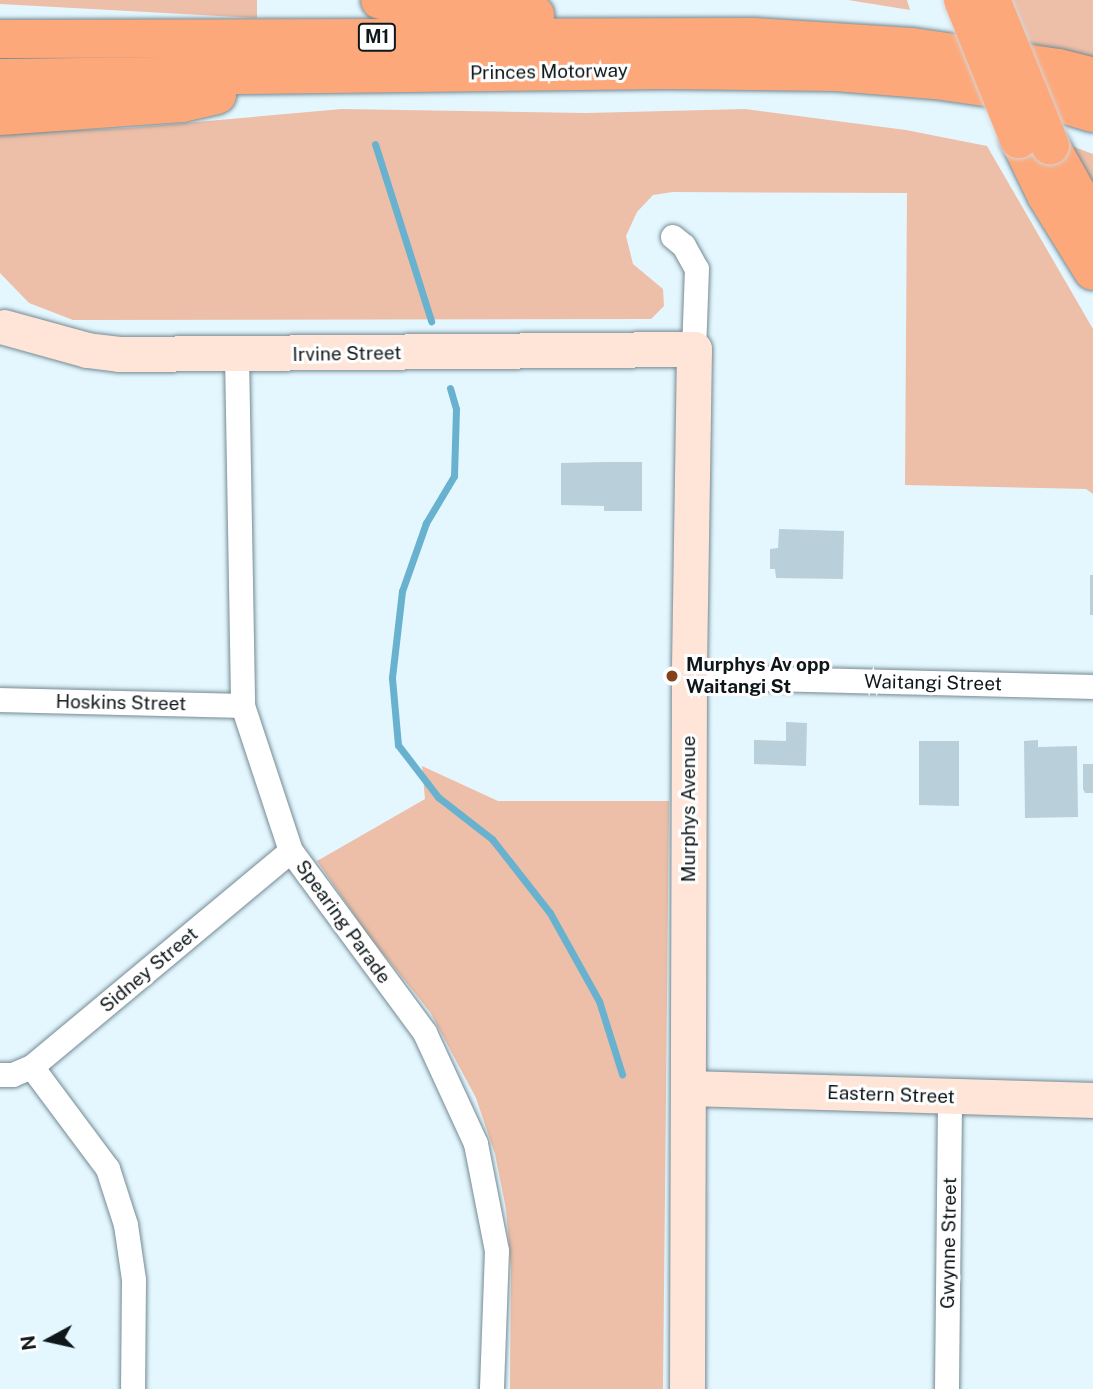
<!DOCTYPE html>
<style>
body{margin:0}
#map{position:relative;width:1093px;height:1389px;overflow:hidden;background:#e4f7ff;font-family:"Public Sans",sans-serif}
div>[style]{position:absolute}
.green>*{inset:0;background:#eebfa8}
.stream>*{height:7px;margin:-3.5px;padding:0 3.5px;transform-origin:3.5px;border-radius:3.5px;background:#69b2cf}
.building>*{inset:0;background:#b9cfd9}
.roads{filter:drop-shadow(0 0 2px #758a93) drop-shadow(0 0 2px #758a93)}
.street>*{height:24px;margin:-12px;padding:0 12px;transform-origin:12px;border-radius:12px;background:#fff}
.secondary>*{height:35px;margin:-17.5px;padding:0 17.5px;transform-origin:17.5px;border-radius:17.5px;background:#fee5d7}
.highway>*{height:38px;margin:-19px;padding:0 19px;transform-origin:19px;border-radius:19px;background:#fda87b}
.bridges{filter:drop-shadow(0 0 2px #d4d5d6) drop-shadow(0 0 2px #d4d5d6)}
.highway-bridge>*{height:38px;margin:-19px;padding:0 19px;transform-origin:19px;border-radius:19px;background:#fda87b}
.dots>*{width:19px;height:19px;translate:-50% -50%;box-sizing:border-box;border:4px solid #fff;border-radius:50%}
span{translate:-50% -50%;white-space:nowrap;text-align:center;line-height:1.15;-webkit-text-stroke:6px #fff;paint-order:stroke}
.shield-label span{padding:2px 5px;background:#fff;border:2px solid;border-radius:5px;-webkit-text-stroke-width:0}
.shield-label{font-size:18px;color:#0f171a;font-weight:700}
.street-label{font-size:19px;color:#0f171a}
.poi-label{font-size:19px;color:#0f171a;font-weight:700}
.left{translate:0 -50%;text-align:left}
.north{position:absolute;left:14px;top:1305px;width:70px;height:70px;-webkit-text-stroke:5px #fff;paint-order:stroke;rotate:262deg;font-size:19px;font-weight:700;line-height:28px;text-align:center;color:#0f171a}
.north::after{content:'';display:block;margin:auto;width:24px;height:32px;background:#0f171a;clip-path:polygon(50% 0,100% 100%,50% 72%,0 100%)}
</style>
<div id="map">
<div class="green">
<i style="clip-path:polygon(0 0,257px 0,257px 18px,0 4px)"></i>
<i style="clip-path:polygon(848px 0,907px 0,910px 10px)"></i>
<i style="clip-path:polygon(1007px 0,1093px 0,1093px 59px,1021px 41px)"></i>
<i style="clip-path:polygon(342px 109px,586px 113px,745px 109px,906px 130px,987px 146px,1093px 329px,1093px 494px,1086px 489px,905px 485px,907px 193px,673px 192px,653px 195px,637px 212px,626px 236px,633px 264px,663px 289px,664px 306px,651px 319px,73px 320px,29px 303px,0 273px,0 133px,128px 128px)"></i>
<i style="clip-path:polygon(1069px 145px,1093px 154px,1093px 194px)"></i>
<i style="clip-path:polygon(422px 766px,498px 801px,669px 801px,663px 1389px,510px 1389px,511px 1269px,506px 1209px,495px 1154px,476px 1098px,430px 1012px,369px 936px,317px 861px,425px 799px)"></i>
</div>
<div class="stream">
<i style="left:375px;top:144px;width:186px;rotate:72.4deg"></i>
<i style="left:450px;top:388px;width:22px;rotate:74deg"></i>
<i style="left:456px;top:409px;width:67px;rotate:91.7deg"></i>
<i style="left:454px;top:476px;width:55px;rotate:120.8deg"></i>
<i style="left:426px;top:523px;width:72px;rotate:109.4deg"></i>
<i style="left:402px;top:591px;width:88px;rotate:96.6deg"></i>
<i style="left:392px;top:678px;width:67px;rotate:84.9deg"></i>
<i style="left:398px;top:745px;width:66px;rotate:52.4deg"></i>
<i style="left:438px;top:797px;width:68px;rotate:37.9deg"></i>
<i style="left:492px;top:839px;width:94px;rotate:51.9deg"></i>
<i style="left:550px;top:913px;width:101px;rotate:60.9deg"></i>
<i style="left:599px;top:1001px;width:77px;rotate:72.5deg"></i>
</div>
<div class="building">
<i style="clip-path:polygon(604px 462px,642px 462px,642px 511px,604px 511px,604px 506px,561px 505px,561px 463px)"></i>
<i style="clip-path:polygon(779px 529px,844px 531px,843px 579px,776px 578px,775px 569px,770px 569px,770px 549px,778px 548px)"></i>
<i style="clip-path:polygon(1090px 575px,1093px 575px,1093px 615px,1090px 615px)"></i>
<i style="clip-path:polygon(786px 722px,807px 723px,806px 766px,754px 764px,754px 740px,786px 741px)"></i>
<i style="clip-path:polygon(1038px 740px,1038px 747px,1077px 746px,1078px 817px,1025px 818px,1024px 741px)"></i>
<i style="clip-path:polygon(919px 741px,959px 741px,959px 806px,919px 805px)"></i>
<i style="clip-path:polygon(1083px 764px,1093px 764px,1093px 793px,1085px 793px,1083px 789px)"></i>
</div>
<div class="roads">
<div class="street">
<i style="left:673px;top:237px;width:14px;rotate:39deg"></i>
<i style="left:684px;top:246px;width:26px;rotate:61deg"></i>
<i style="left:697px;top:269px;width:80px;rotate:92.1deg"></i>
<i style="left:237px;top:355px;width:351px;rotate:89deg"></i>
<i style="left:243px;top:706px;width:153px;rotate:71.7deg"></i>
<i style="left:291px;top:851px;width:226px;rotate:53.6deg"></i>
<i style="left:425px;top:1033px;width:122px;rotate:65.3deg"></i>
<i style="left:476px;top:1144px;width:109px;rotate:78.9deg"></i>
<i style="left:497px;top:1251px;width:138px;rotate:92.1deg"></i>
<i style="left:689px;top:677px;width:404px;rotate:1.4deg"></i>
<i style="left:0;top:700px;width:243px;rotate:1.4deg"></i>
<i style="left:32px;top:1067px;width:127px;rotate:53.3deg"></i>
<i style="left:108px;top:1169px;width:59px;rotate:72.2deg"></i>
<i style="left:126px;top:1225px;width:56px;rotate:81.7deg"></i>
<i style="left:134px;top:1280px;width:109px;rotate:90.5deg"></i>
<i style="left:0;top:1075px;width:13px"></i>
<i style="left:13px;top:1075px;width:21px;rotate:-23deg"></i>
<i style="left:32px;top:1067px;width:337px;rotate:-39.8deg"></i>
<i style="left:947px;top:1389px;width:292px;rotate:-89.4deg"></i>
</div>
<div class="secondary">
<i style="left:4px;top:327px;width:86px;rotate:15.5deg"></i>
<i style="left:87px;top:350px;width:32px;rotate:7deg"></i>
<i style="left:119px;top:354px;width:575px;rotate:-0.5deg"></i>
<i style="left:694px;top:349px;width:328px;rotate:90.9deg"></i>
<i style="left:689px;top:677px;width:712px;rotate:90.16deg"></i>
<i style="left:689px;top:1088px;width:404px;rotate:1.7deg"></i>
</div>
<div class="highway">
<i style="left:380px;top:0;width:156px;rotate:5.5deg"></i>
<i style="left:0;top:39px;width:753px;rotate:-0.15deg"></i>
<i style="left:753px;top:37px;width:159px;rotate:3.6deg"></i>
<i style="left:912px;top:47px;width:148px;rotate:8.2deg"></i>
<i style="left:1058px;top:68px;width:36px;rotate:14deg"></i>
<i style="left:0;top:78px;width:667px;rotate:-0.69deg"></i>
<i style="left:667px;top:70px;width:169px;rotate:0.7deg"></i>
<i style="left:836px;top:72px;width:99px;rotate:4.6deg"></i>
<i style="left:935px;top:80px;width:92px;rotate:8.1deg"></i>
<i style="left:1026px;top:93px;width:70px;rotate:16.6deg"></i>
<i style="left:0;top:116px;width:182px;rotate:-4.1deg"></i>
<i style="left:182px;top:103px;width:36px;rotate:-13deg"></i>
<i style="left:1019px;top:139px;width:62px;rotate:64.3deg"></i>
<i style="left:1046px;top:195px;width:89px;rotate:58.3deg"></i>
<i style="left:1050px;top:145px;width:88px;rotate:60.8deg"></i>
</div>
</div>
<div class="bridges">
<div class="highway-bridge">
<i style="left:963px;top:0;width:150px;rotate:68.1deg"></i>
<i style="left:991px;top:0;width:157px;rotate:67.9deg"></i>
</div>
</div>
<div class="dots">
<i style="left:672px;top:676px;background:#854117"></i>
</div>
<div class="shield-label">
<span style="left:377px;top:37px">M1</span>
</div>
<div class="street-label">
<span style="left:549px;top:72px;rotate:-1deg">Princes Motorway</span>
<span style="left:347px;top:354px;rotate:-1deg">Irvine Street</span>
<span style="left:933px;top:683px;rotate:1deg">Waitangi Street</span>
<span style="left:121px;top:703px;rotate:1deg">Hoskins Street</span>
<span style="left:689px;top:809px;rotate:-90deg">Murphys Avenue</span>
<span style="left:343px;top:922px;rotate:54deg">Spearing Parade</span>
<span style="left:149px;top:970px;rotate:-40deg">Sidney Street</span>
<span style="left:891px;top:1095px;rotate:2deg">Eastern Street</span>
<span style="left:949px;top:1243px;rotate:-89deg">Gwynne Street</span>
</div>
<div class="poi-label">
<span class="left" style="left:686px;top:676px">Murphys Av opp<br>Waitangi St</span>
</div>
<div class="north">N</div>
</div>
